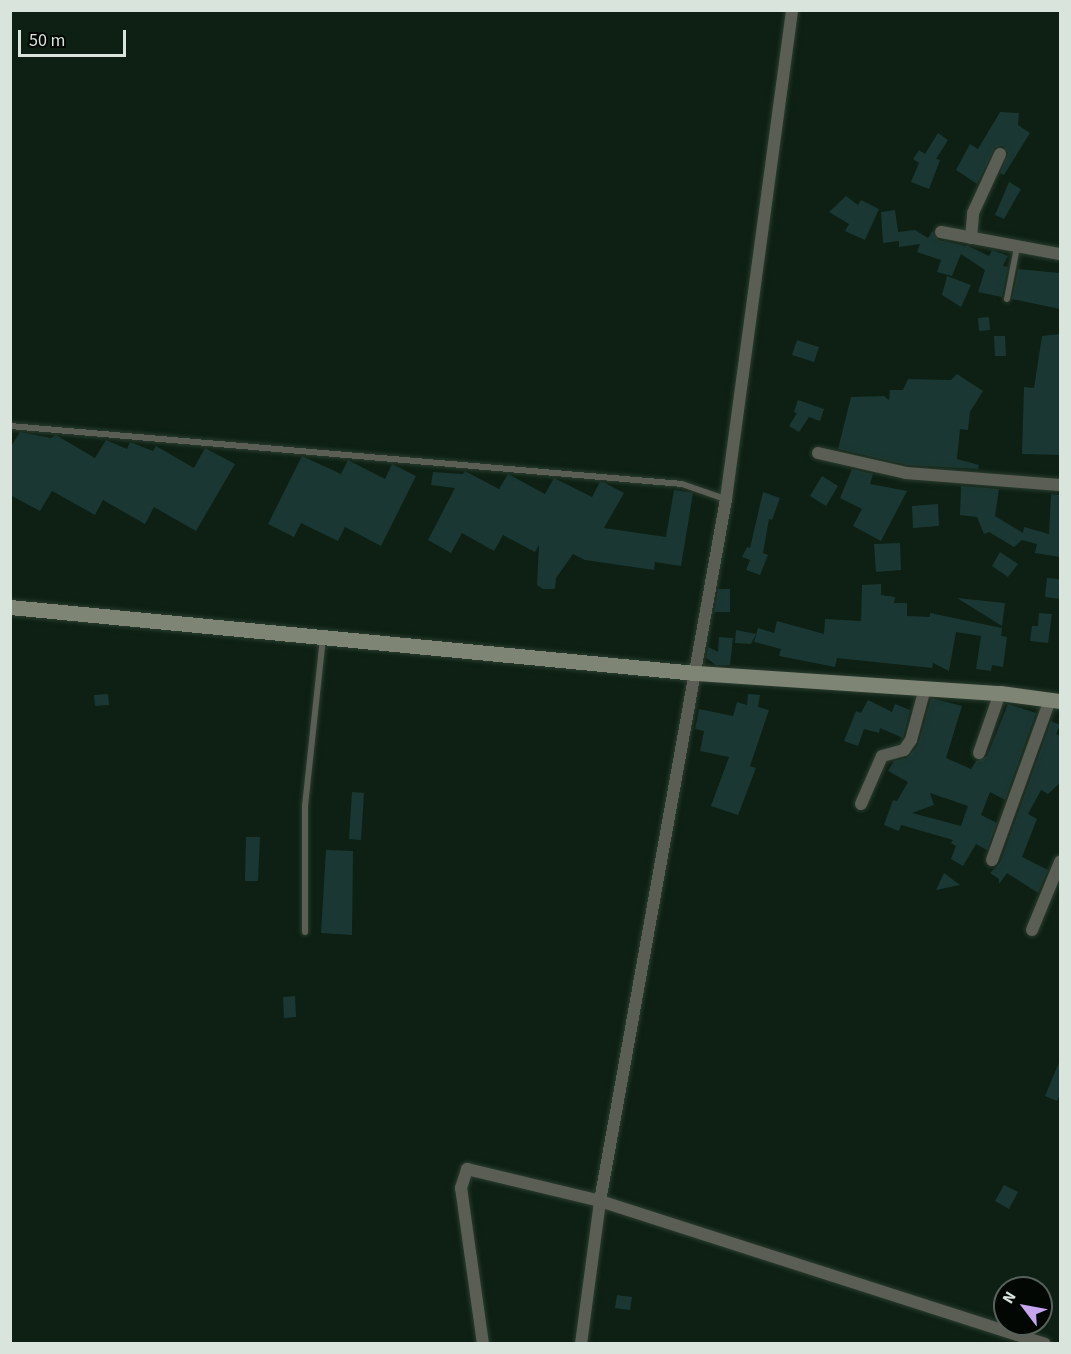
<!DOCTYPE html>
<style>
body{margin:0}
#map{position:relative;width:1071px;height:1354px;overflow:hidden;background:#0d2013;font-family:"Source Sans 3",sans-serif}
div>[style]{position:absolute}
.building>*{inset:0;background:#1a3733}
.roads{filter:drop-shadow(0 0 2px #2a3c2f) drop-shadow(0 0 2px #2a3c2f)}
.lane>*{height:6px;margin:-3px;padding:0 3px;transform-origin:3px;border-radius:3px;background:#5b5e54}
.street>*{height:12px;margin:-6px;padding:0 6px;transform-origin:6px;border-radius:6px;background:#5b5e54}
.secondary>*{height:15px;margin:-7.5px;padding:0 7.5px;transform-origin:7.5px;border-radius:7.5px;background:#7f8575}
span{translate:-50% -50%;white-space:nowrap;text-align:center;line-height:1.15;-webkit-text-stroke:4.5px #020704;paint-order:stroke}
.frame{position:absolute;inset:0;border:12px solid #d9e5dc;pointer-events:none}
.north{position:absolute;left:993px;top:1276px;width:60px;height:60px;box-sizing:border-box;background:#020704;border:2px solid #58605a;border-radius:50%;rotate:302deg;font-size:16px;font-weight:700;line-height:24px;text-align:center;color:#d9e5dc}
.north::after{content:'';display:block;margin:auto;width:21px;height:27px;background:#c7a6ef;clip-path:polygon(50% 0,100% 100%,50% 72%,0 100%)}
.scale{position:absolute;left:18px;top:30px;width:108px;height:27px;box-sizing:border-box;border:3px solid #d9e5dc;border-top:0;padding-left:8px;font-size:18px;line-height:21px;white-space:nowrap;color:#d9e5dc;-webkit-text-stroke:4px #020704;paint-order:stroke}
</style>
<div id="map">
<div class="building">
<i style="clip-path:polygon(1000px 112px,1019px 113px,1018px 125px,1030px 133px,1004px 175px,1000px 173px,1008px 153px,1003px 146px,995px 148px,977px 184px,956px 170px,970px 144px,978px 149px)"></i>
<i style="clip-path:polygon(938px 133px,948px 140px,936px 159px,940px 160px,929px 189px,911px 182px,919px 163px,913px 159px,919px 150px,925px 154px)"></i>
<i style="clip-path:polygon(1009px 182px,1021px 189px,1004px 219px,995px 215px)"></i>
<i style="clip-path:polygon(846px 196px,858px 205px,861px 200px,879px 209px,865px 240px,845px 231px,849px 224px,829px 212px)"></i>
<i style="clip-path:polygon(895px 210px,898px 232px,915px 230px,928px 238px,932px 231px,939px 240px,965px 246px,963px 250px,966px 245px,989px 256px,992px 250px,1008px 256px,1003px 266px,1008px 267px,1002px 297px,978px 292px,985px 270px,961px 254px,952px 276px,937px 272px,941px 260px,917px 252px,920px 244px,899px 247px,899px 241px,883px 243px,881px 212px)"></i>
<i style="clip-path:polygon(1018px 269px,1060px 273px,1060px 309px,1012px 299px)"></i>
<i style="clip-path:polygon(947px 276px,971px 285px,961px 307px,942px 295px)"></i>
<i style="clip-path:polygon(989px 317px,990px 330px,979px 331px,978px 318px)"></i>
<i style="clip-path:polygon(1060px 334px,1060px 455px,1022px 454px,1024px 387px,1034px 388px,1042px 336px)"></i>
<i style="clip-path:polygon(994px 336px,1005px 336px,1006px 356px,995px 356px)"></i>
<i style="clip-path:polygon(797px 340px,819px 347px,814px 362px,792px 355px)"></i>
<i style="clip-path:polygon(957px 374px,983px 391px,970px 412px,968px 430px,960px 429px,957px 459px,979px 465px,978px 469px,907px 465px,838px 449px,851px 397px,884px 396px,889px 400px,890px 390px,903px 390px,908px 379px,951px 380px)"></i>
<i style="clip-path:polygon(798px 400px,824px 409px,820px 421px,809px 417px,799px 432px,789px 426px,797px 413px,794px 412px)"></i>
<i style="clip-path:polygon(20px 432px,51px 438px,56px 435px,95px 458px,106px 440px,127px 449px,130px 442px,153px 451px,156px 446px,194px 468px,205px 448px,235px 464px,196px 531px,154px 507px,145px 524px,103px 500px,95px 515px,52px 491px,40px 511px,10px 495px,10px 448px)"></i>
<i style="clip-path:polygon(302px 456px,341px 474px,348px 460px,385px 479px,392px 464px,416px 476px,381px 546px,345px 527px,338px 541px,301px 523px,294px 537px,268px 524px)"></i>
<i style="clip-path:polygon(852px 469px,873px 474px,870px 484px,907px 491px,881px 541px,853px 526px,862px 509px,840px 498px)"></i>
<i style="clip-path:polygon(465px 471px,499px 489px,508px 474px,545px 494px,554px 478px,592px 497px,600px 482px,605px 483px,624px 493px,604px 528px,666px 537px,674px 490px,693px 493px,681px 566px,655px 562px,654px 570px,585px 560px,573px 554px,556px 578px,555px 589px,543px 589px,537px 585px,539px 545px,535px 552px,503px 535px,494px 551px,462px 533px,451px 553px,428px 540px,455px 488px,431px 485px,433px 472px,463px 474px)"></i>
<i style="clip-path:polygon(822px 476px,838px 486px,826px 506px,810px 496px)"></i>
<i style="clip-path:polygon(961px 486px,999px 489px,995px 516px,1023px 533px,1024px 527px,1049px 534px,1051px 494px,1060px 495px,1060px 557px,1035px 553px,1037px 544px,1022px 540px,1014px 547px,989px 532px,984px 534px,977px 517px,960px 515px)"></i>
<i style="clip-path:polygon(763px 492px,780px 498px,772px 520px,769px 519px,763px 553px,768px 555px,760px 575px,746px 570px,750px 560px,742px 557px,747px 547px,750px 548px)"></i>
<i style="clip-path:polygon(938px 504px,939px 526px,913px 528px,912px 506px)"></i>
<i style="clip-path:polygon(900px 543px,901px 570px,876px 572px,874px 544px)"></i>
<i style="clip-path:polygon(1000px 552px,1018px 564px,1008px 577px,992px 566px)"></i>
<i style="clip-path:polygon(1047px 578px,1060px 579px,1060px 599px,1045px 597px)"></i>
<i style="clip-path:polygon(881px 584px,881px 595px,895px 597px,894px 603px,907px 603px,907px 616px,930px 617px,930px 613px,1002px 628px,1001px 636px,1007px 637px,1003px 667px,992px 665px,991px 671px,976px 669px,981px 636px,956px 632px,949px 671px,933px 663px,932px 668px,837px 658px,835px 667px,779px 656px,781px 649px,754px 642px,758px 628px,774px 633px,777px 621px,824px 634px,825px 619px,861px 621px,862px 585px)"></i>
<i style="clip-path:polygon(718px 589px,730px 589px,730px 612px,714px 612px)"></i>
<i style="clip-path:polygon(957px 598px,1005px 603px,1002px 626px)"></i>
<i style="clip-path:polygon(1039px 613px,1052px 614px,1048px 643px,1030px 641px,1032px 626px,1038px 626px)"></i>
<i style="clip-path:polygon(736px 630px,756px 634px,751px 644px,735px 643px)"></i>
<i style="clip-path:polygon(719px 637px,733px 638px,730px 665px,716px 665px,706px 658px,708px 647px,718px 652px)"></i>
<i style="clip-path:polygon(108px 694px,109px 705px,95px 706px,94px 695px)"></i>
<i style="clip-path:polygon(748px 694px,760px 695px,758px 707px,769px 710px,750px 766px,756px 768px,738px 815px,711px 806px,729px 757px,700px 751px,704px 731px,695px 729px,699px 709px,733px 716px,737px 702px,747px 705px)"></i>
<i style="clip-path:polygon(evenodd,931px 698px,962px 706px,946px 758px,971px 769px,976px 761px,987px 756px,1008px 704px,1036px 713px,1005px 800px,990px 792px,981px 815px,997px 823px,987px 850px,976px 844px,963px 866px,951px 859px,956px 846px,951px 843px,953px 840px,901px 825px,899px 831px,884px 825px,893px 800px,897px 801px,908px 782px,888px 771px,894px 761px,907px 758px,918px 745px,931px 698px,930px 793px,968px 806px,961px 826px,912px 813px,934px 805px,930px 793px)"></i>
<i style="clip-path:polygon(868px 700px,892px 712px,895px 704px,910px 710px,903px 738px,880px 728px,879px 733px,864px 729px,858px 746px,844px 741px,856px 711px,861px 713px)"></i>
<i style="clip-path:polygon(1051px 721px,1060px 725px,1056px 734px,1060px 736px,1060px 783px,1048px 794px,1041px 790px,1028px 814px,1037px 819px,1022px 857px,1048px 870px,1038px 893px,1007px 873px,999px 884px,999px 879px,990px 873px,1000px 863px)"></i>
<i style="clip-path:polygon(352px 792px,364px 793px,361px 840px,349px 839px)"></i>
<i style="clip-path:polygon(246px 837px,260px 837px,258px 881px,245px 881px)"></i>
<i style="clip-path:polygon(326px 850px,353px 851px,352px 935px,321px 933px)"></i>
<i style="clip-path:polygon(944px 873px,960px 885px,936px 890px)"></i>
<i style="clip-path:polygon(295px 996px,296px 1017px,284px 1018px,283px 997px)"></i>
<i style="clip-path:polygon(1060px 1060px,1060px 1094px,1057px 1101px,1045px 1096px)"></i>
<i style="clip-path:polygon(1004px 1185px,1018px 1192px,1009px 1209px,995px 1201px)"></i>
<i style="clip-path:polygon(617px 1295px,632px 1297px,630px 1310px,615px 1308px)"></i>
</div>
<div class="roads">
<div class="lane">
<i style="left:1007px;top:299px;width:53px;rotate:-79.1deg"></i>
<i style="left:10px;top:426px;width:674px;rotate:4.93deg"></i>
<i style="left:682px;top:484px;width:46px;rotate:19.2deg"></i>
<i style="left:305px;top:932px;width:126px;rotate:-90deg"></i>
<i style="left:305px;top:806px;width:170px;rotate:-83.9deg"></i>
</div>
<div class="street">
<i style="left:941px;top:232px;width:121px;rotate:10.5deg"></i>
<i style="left:971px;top:238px;width:25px;rotate:-85deg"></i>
<i style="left:973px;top:213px;width:65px;rotate:-65.4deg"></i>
<i style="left:818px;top:453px;width:90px;rotate:12.8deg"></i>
<i style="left:906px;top:473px;width:154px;rotate:4.5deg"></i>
<i style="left:979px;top:753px;width:64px;rotate:-70.7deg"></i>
<i style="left:861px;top:804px;width:52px;rotate:-66.4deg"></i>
<i style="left:882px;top:756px;width:23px;rotate:-15deg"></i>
<i style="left:904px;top:750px;width:12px;rotate:-55deg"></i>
<i style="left:911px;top:740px;width:54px;rotate:-74.9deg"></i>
<i style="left:992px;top:860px;width:170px;rotate:-70.1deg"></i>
<i style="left:1032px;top:930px;width:74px;rotate:-67.6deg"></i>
<i style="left:483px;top:1344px;width:158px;rotate:-98deg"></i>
<i style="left:461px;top:1188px;width:20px;rotate:-72deg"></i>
<i style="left:467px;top:1169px;width:137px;rotate:13.5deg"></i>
<i style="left:600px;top:1201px;width:467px;rotate:17.8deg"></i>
<i style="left:581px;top:1344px;width:144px;rotate:-82.4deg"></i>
<i style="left:600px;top:1201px;width:713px;rotate:-79.82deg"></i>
<i style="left:726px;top:499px;width:493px;rotate:-82.3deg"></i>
</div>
<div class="secondary">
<i style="left:10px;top:607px;width:689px;rotate:5.5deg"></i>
<i style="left:696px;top:673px;width:305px;rotate:3.8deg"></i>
<i style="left:1000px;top:693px;width:61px;rotate:7.6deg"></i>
</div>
</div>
<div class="frame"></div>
<div class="north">N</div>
<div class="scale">50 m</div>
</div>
